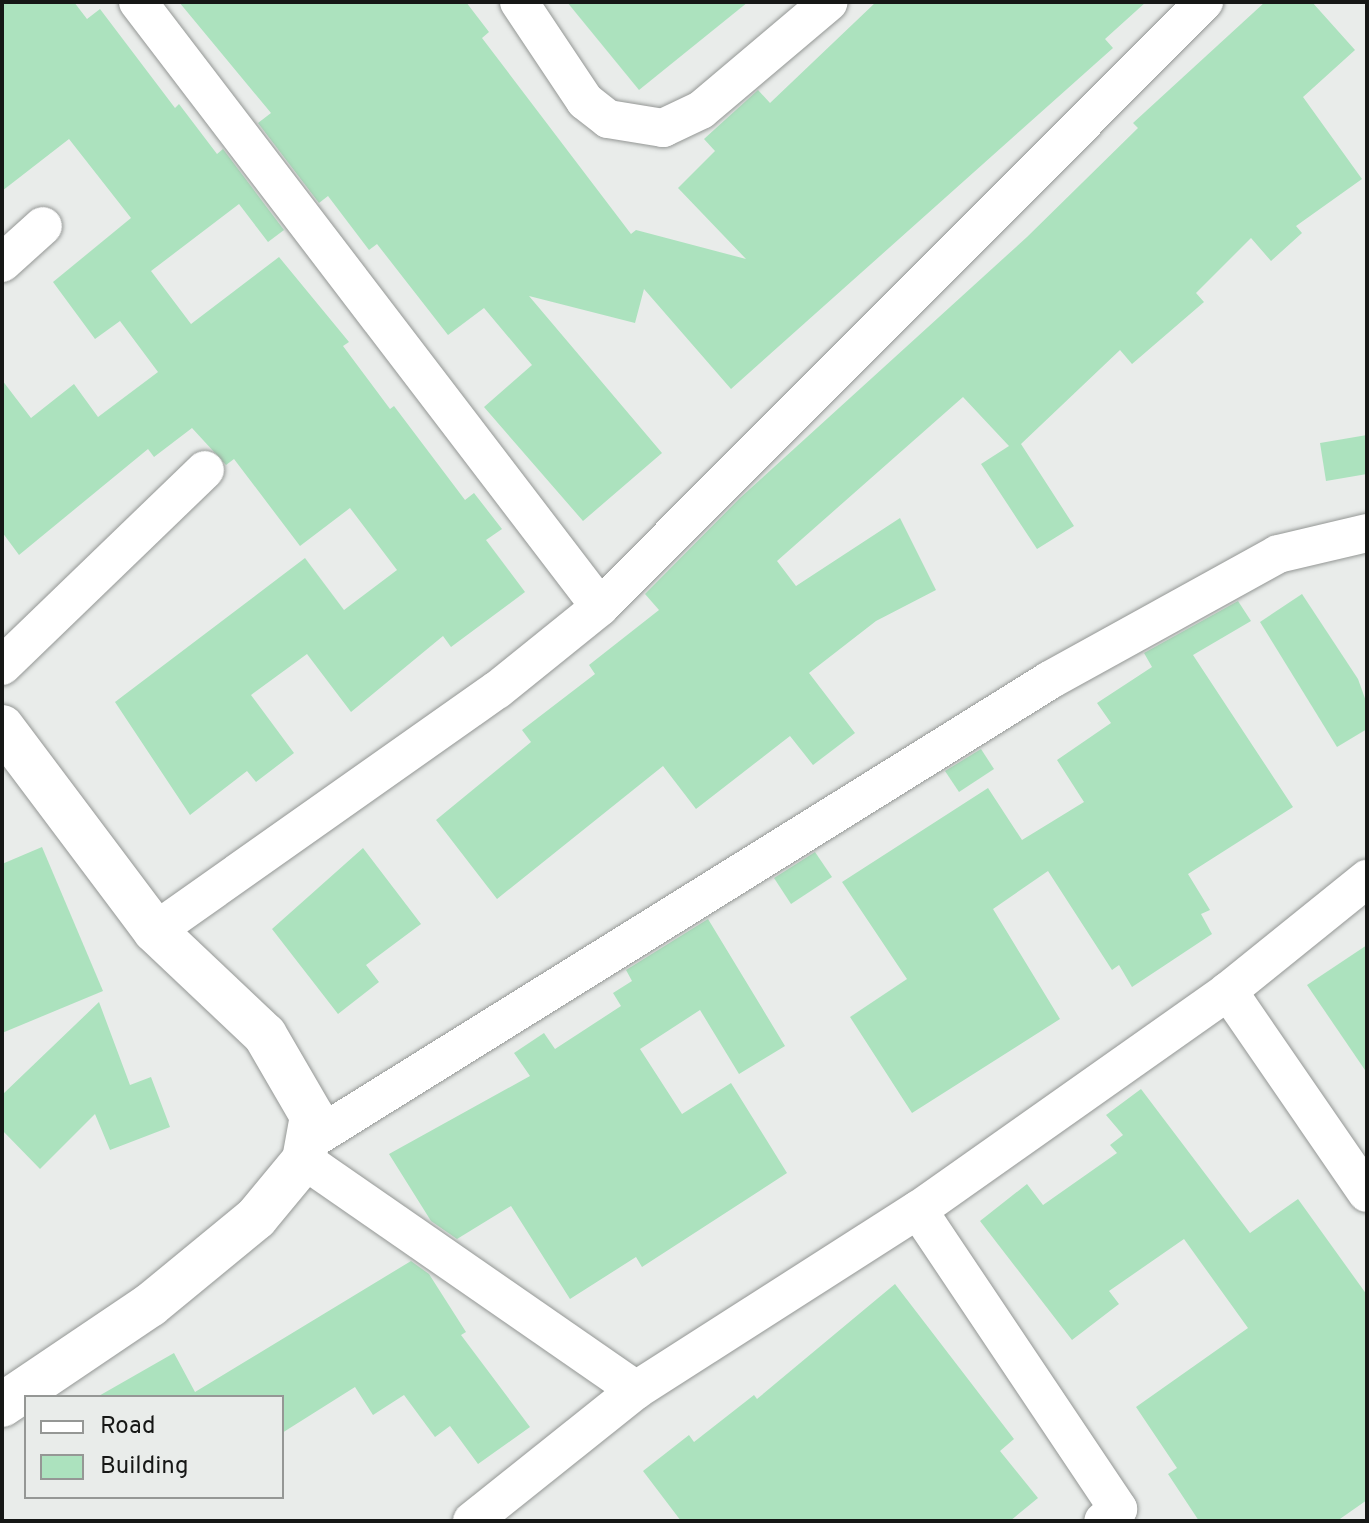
<!DOCTYPE html>
<style>
body{margin:0}
#map{position:relative;width:1369px;height:1523px;overflow:hidden;background:#e9ecea;font-family:Overpass,sans-serif}
div>[style]{position:absolute}
.building>*{inset:0;background:#ace2be}
.roads{filter:drop-shadow(0 0 2px #949795) drop-shadow(0 0 2px #949795)}
.street>*{height:38px;margin:-19px;padding:0 19px;transform-origin:19px;border-radius:19px;background:#fff}
.secondary>*{height:44px;margin:-22px;padding:0 22px;transform-origin:22px;border-radius:22px;background:#fff}
span{translate:-50% -50%;white-space:nowrap;text-align:center;line-height:1.15;-webkit-text-stroke:8px #e9ecea;paint-order:stroke}
.frame{position:absolute;inset:0;border:4px solid #161716;pointer-events:none}
.legend{position:absolute;left:24px;top:1395px;width:260px;height:104px;box-sizing:border-box;background:#e9ecea;border:2px solid #959795;margin:0;padding:10px 14px;list-style:none;font-size:24px;color:#161716}
.legend li{display:flex;align-items:center;gap:16px;height:40px}
.legend b{width:40px;border:2px solid #959795}
</style>
<div id="map">
<div class="building">
<i style="clip-path:polygon(2px 2px,74px 2px,87px 19px,100px 9px,175px 108px,179px 104px,217px 154px,223px 149px,284px 230px,268px 242px,239px 204px,151px 271px,191px 324px,279px 257px,349px 342px,343px 346px,390px 409px,394px 406px,465px 500px,474px 493px,502px 529px,486px 540px,525px 592px,451px 647px,443px 636px,351px 712px,307px 654px,251px 695px,294px 753px,256px 782px,247px 771px,190px 815px,115px 702px,305px 558px,344px 610px,397px 570px,350px 508px,300px 546px,234px 459px,226px 465px,192px 428px,154px 457px,148px 449px,19px 555px,2px 532px,2px 380px,31px 418px,74px 384px,98px 417px,158px 372px,120px 321px,95px 339px,53px 282px,131px 218px,69px 139px,2px 191px)"></i>
<i style="clip-path:polygon(179px 2px,466px 2px,489px 32px,482px 38px,631px 234px,636px 230px,746px 259px,678px 188px,715px 151px,704px 139px,758px 90px,770px 103px,876px 2px,1146px 2px,1105px 39px,1113px 48px,731px 389px,644px 289px,635px 323px,529px 296px,662px 453px,583px 521px,484px 407px,532px 365px,484px 308px,448px 335px,377px 244px,369px 250px,328px 196px,319px 203px,258px 123px,271px 113px)"></i>
<i style="clip-path:polygon(567px 2px,748px 2px,639px 90px)"></i>
<i style="clip-path:polygon(1265px 2px,1312px 2px,1355px 50px,1303px 97px,1362px 179px,1296px 226px,1302px 233px,1271px 261px,1251px 238px,1196px 293px,1204px 302px,1132px 364px,1120px 350px,1021px 444px,1074px 526px,1037px 549px,981px 464px,1009px 446px,963px 397px,777px 561px,796px 586px,900px 518px,936px 590px,876px 621px,809px 673px,855px 733px,813px 765px,790px 736px,696px 809px,663px 766px,497px 899px,436px 820px,531px 742px,522px 730px,595px 674px,589px 665px,659px 610px,645px 594px,740px 498px,1027px 237px,1138px 128px,1133px 123px)"></i>
<i style="clip-path:polygon(1367px 435px,1367px 474px,1326px 481px,1320px 443px)"></i>
<i style="clip-path:polygon(1302px 594px,1358px 679px,1367px 704px,1367px 729px,1337px 747px,1260px 622px)"></i>
<i style="clip-path:polygon(1238px 601px,1251px 621px,1193px 655px,1293px 807px,1188px 874px,1210px 910px,1201px 914px,1212px 934px,1132px 987px,1119px 965px,1112px 970px,1048px 871px,993px 909px,1060px 1019px,912px 1113px,850px 1017px,907px 979px,842px 882px,988px 788px,1022px 840px,1084px 802px,1057px 760px,1111px 723px,1097px 703px,1152px 667px,1144px 653px)"></i>
<i style="clip-path:polygon(981px 749px,994px 769px,959px 792px,945px 771px)"></i>
<i style="clip-path:polygon(42px 847px,103px 991px,2px 1033px,2px 864px)"></i>
<i style="clip-path:polygon(363px 848px,421px 924px,366px 965px,379px 982px,338px 1014px,272px 929px)"></i>
<i style="clip-path:polygon(815px 852px,832px 877px,791px 904px,774px 878px)"></i>
<i style="clip-path:polygon(708px 919px,785px 1046px,739px 1074px,700px 1010px,640px 1049px,682px 1114px,731px 1083px,787px 1173px,642px 1267px,636px 1257px,570px 1299px,511px 1206px,457px 1239px,431px 1221px,389px 1154px,530px 1076px,514px 1053px,544px 1033px,555px 1049px,621px 1006px,613px 993px,632px 981px,626px 970px)"></i>
<i style="clip-path:polygon(1367px 945px,1367px 1073px,1307px 985px)"></i>
<i style="clip-path:polygon(99px 1002px,130px 1085px,151px 1077px,170px 1127px,110px 1150px,95px 1114px,40px 1169px,2px 1130px,2px 1095px)"></i>
<i style="clip-path:polygon(1141px 1089px,1250px 1233px,1298px 1199px,1367px 1295px,1367px 1500px,1337px 1521px,1199px 1521px,1168px 1474px,1177px 1468px,1136px 1407px,1248px 1328px,1184px 1239px,1109px 1291px,1119px 1304px,1072px 1340px,980px 1221px,1027px 1184px,1043px 1205px,1117px 1153px,1110px 1145px,1123px 1135px,1106px 1115px)"></i>
<i style="clip-path:polygon(411px 1261px,429px 1274px,466px 1332px,461px 1335px,530px 1427px,478px 1464px,450px 1426px,435px 1437px,404px 1395px,373px 1415px,355px 1387px,282px 1433px,282px 1397px,97px 1397px,174px 1353px,195px 1392px)"></i>
<i style="clip-path:polygon(895px 1284px,1014px 1439px,1000px 1451px,1038px 1498px,1010px 1521px,681px 1521px,643px 1471px,689px 1435px,694px 1442px,754px 1395px,757px 1399px)"></i>
</div>
<div class="roads">
<div class="street">
<i style="left:138px;top:2px;width:761px;rotate:52.63deg"></i>
<i style="left:519px;top:2px;width:119px;rotate:56.3deg"></i>
<i style="left:585px;top:101px;width:29px;rotate:38deg"></i>
<i style="left:608px;top:119px;width:56px;rotate:9.3deg"></i>
<i style="left:663px;top:128px;width:42px;rotate:-25.3deg"></i>
<i style="left:701px;top:110px;width:167px;rotate:-40.2deg"></i>
<i style="left:2px;top:263px;width:55px;rotate:-42.1deg"></i>
<i style="left:2px;top:666px;width:282px;rotate:-44deg"></i>
<i style="left:155px;top:931px;width:418px;rotate:-35.2deg"></i>
<i style="left:497px;top:690px;width:132px;rotate:-38.9deg"></i>
<i style="left:600px;top:607px;width:855px;rotate:-45.05deg"></i>
<i style="left:1228px;top:991px;width:245px;rotate:55.5deg"></i>
<i style="left:311px;top:1140px;width:870px;rotate:-31.9deg"></i>
<i style="left:1050px;top:680px;width:260px;rotate:-28.9deg"></i>
<i style="left:1278px;top:554px;width:91px;rotate:-13.3deg"></i>
<i style="left:304px;top:1160px;width:404px;rotate:34.7deg"></i>
<i style="left:918px;top:1210px;width:360px;rotate:56.2deg"></i>
<i style="left:1118px;top:1509px;width:19px;rotate:141deg"></i>
<i style="left:472px;top:1521px;width:210px;rotate:-38.6deg"></i>
<i style="left:636px;top:1390px;width:335px;rotate:-32.6deg"></i>
<i style="left:918px;top:1210px;width:380px;rotate:-35.2deg"></i>
<i style="left:1228px;top:991px;width:179px;rotate:-38.9deg"></i>
</div>
<div class="secondary">
<i style="left:2px;top:727px;width:255px;rotate:53.1deg"></i>
<i style="left:155px;top:931px;width:151px;rotate:43.4deg"></i>
<i style="left:265px;top:1035px;width:94px;rotate:59.9deg"></i>
<i style="left:312px;top:1116px;width:45px;rotate:100.3deg"></i>
<i style="left:304px;top:1160px;width:75px;rotate:129.6deg"></i>
<i style="left:256px;top:1218px;width:137px;rotate:140.6deg"></i>
<i style="left:150px;top:1305px;width:179px;rotate:146deg"></i>
</div>
</div>
<div class="frame"></div>
<ul class="legend">
<li><b style="height:10px;background:#fff"></b>Road</li>
<li><b style="height:22px;background:#ace2be"></b>Building</li>
</ul>
</div>
